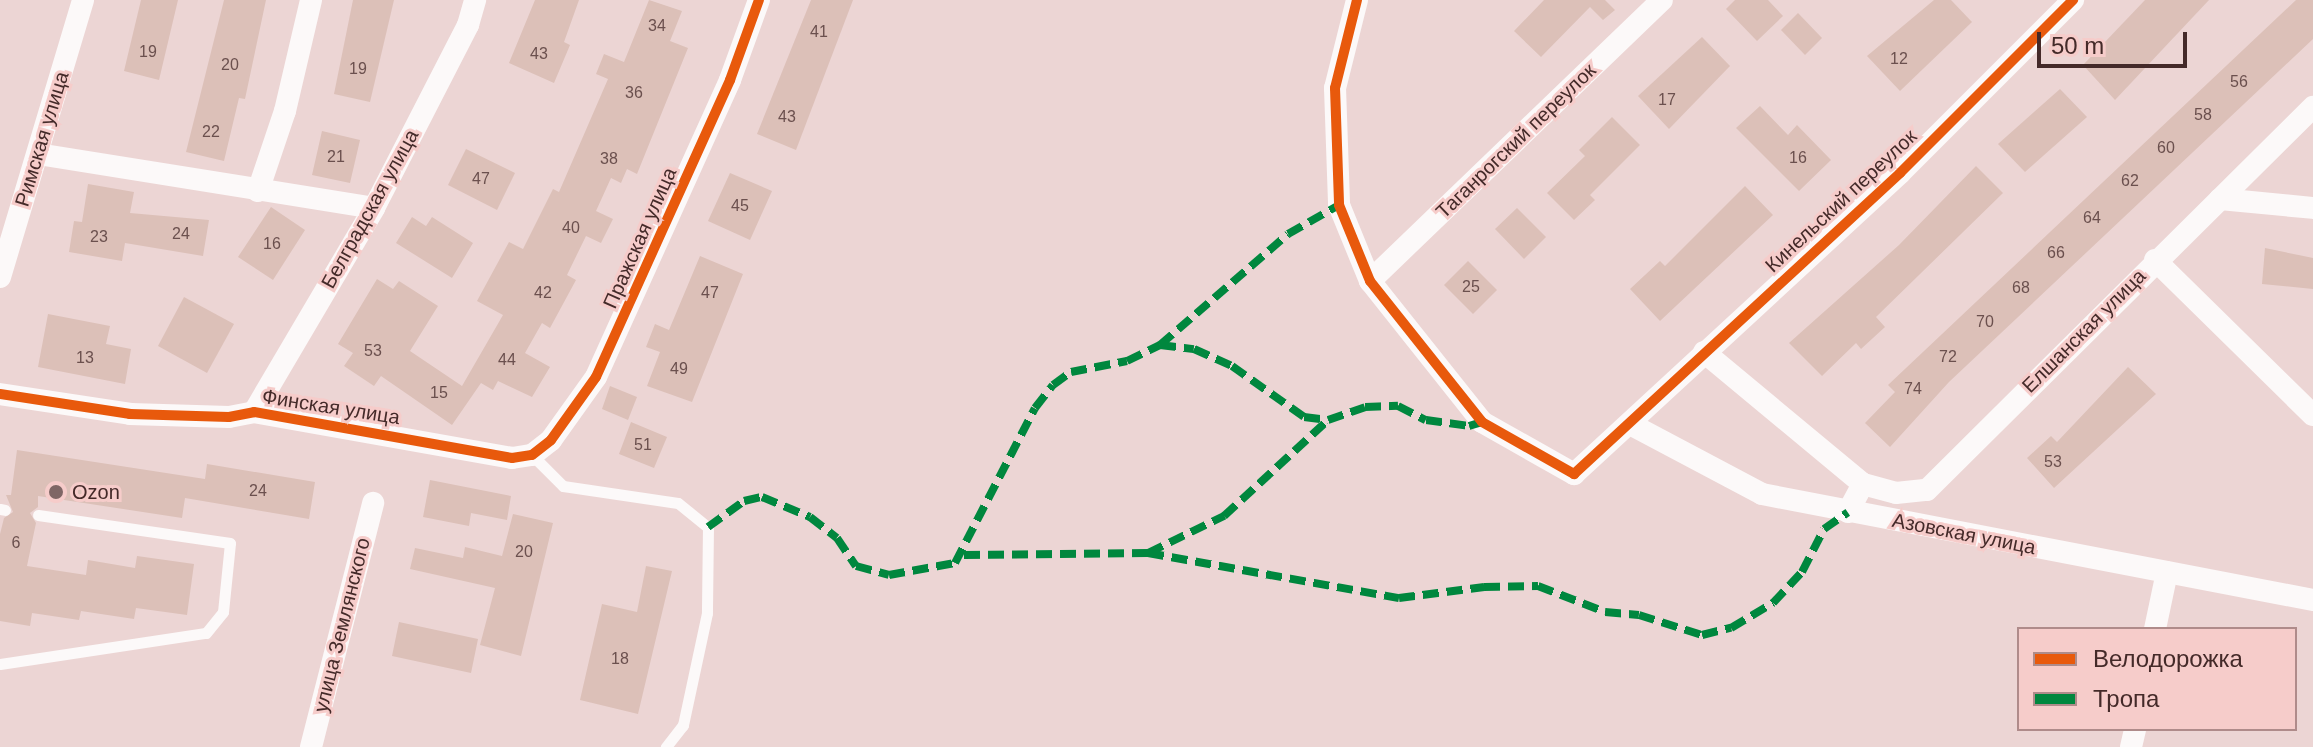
<!DOCTYPE html>
<meta charset="utf-8">
<style>
body{margin:0}
#map{position:relative;width:2313px;height:747px;overflow:hidden;background:#ecd5d4;font-family:Helvetica,sans-serif}
div>[style]{position:absolute}
.building>*{inset:0;background:#dcc0b8}
.lane>*{height:11px;margin:-5.5px;padding:0 5.5px;transform-origin:5.5px;border-radius:5.5px;background:#fcf9f9}
.street>*{height:22px;margin:-11px;padding:0 11px;transform-origin:11px;border-radius:11px;background:#fcf9f9}
.quiet>*{height:8px;margin-top:-4px;transform-origin:0;background:repeating-linear-gradient(90deg,#00873e 0 16px,transparent 0 24px)}
.cycleway>*{height:10px;margin:-5px;padding:0 5px;transform-origin:5px;border-radius:5px;background:#e8590c}
.dots>*{width:22px;height:22px;translate:-50% -50%;box-sizing:border-box;border:4px solid #f6ccca;border-radius:50%}
span{translate:-50% -50%;white-space:nowrap;text-align:center;line-height:1.15;-webkit-text-stroke:6px #f6ccca;paint-order:stroke}
.number-label{font-size:16px;color:#6b504e}
.number-label span{-webkit-text-stroke-width:0}
.street-label{font-size:20px;color:#442a29}
.poi-label{font-size:20px;color:#442a29}
.left{translate:0 -50%;text-align:left}
.legend{position:absolute;left:2017px;top:627px;width:280px;height:104px;box-sizing:border-box;background:#f6ccca;border:2px solid #af8b8a;margin:0;padding:10px 14px;list-style:none;font-size:24px;color:#442a29}
.legend li{display:flex;align-items:center;gap:16px;height:40px}
.legend b{width:40px;border:2px solid #af8b8a}
.scale{position:absolute;left:2037px;top:32px;width:150px;height:36px;box-sizing:border-box;border:4px solid #442a29;border-top:0;padding-left:10px;font-size:24px;line-height:28px;white-space:nowrap;color:#442a29;-webkit-text-stroke:6px #f6ccca;paint-order:stroke}
</style>
<div id="map">
<div class="building">
<i style="clip-path:polygon(141px 0,178px 0,159px 80px,124px 71px)"></i>
<i style="clip-path:polygon(224px 0,266px 0,245px 99px,239px 98px,224px 161px,186px 152px)"></i>
<i style="clip-path:polygon(353px 0,394px 0,370px 102px,334px 94px)"></i>
<i style="clip-path:polygon(535px 0,579px 0,564px 42px,570px 45px,554px 83px,509px 63px)"></i>
<i style="clip-path:polygon(649px 0,682px 11px,670px 41px,688px 48px,637px 174px,627px 169px,621px 183px,611px 178px,596px 211px,613px 219px,601px 243px,586px 236px,567px 275px,576px 280px,550px 328px,542px 323px,525px 353px,550px 367px,532px 397px,498px 381px,493px 390px,481px 383px,452px 425px,381px 376px,374px 386px,344px 366px,353px 353px,338px 344px,377px 279px,393px 289px,399px 281px,438px 306px,410px 351px,462px 386px,503px 315px,477px 301px,509px 242px,523px 249px,553px 189px,559px 192px,608px 79px,596px 74px,604px 54px,624px 62px)"></i>
<i style="clip-path:polygon(811px 0,853px 0,796px 150px,757px 134px)"></i>
<i style="clip-path:polygon(1544px 0,1605px 0,1615px 10px,1603px 20px,1590px 7px,1541px 57px,1514px 31px)"></i>
<i style="clip-path:polygon(1735px 0,1768px 0,1783px 16px,1757px 41px,1726px 9px)"></i>
<i style="clip-path:polygon(1934px 0,1951px 0,1972px 22px,1900px 91px,1867px 56px)"></i>
<i style="clip-path:polygon(2145px 0,2209px 0,2115px 100px,2083px 65px)"></i>
<i style="clip-path:polygon(2296px 0,2313px 0,2313px 39px,1949px 382px,1890px 447px,1865px 423px,1895px 392px,1888px 385px)"></i>
<i style="clip-path:polygon(1798px 13px,1822px 38px,1805px 55px,1781px 30px)"></i>
<i style="clip-path:polygon(1702px 37px,1730px 66px,1669px 129px,1638px 96px)"></i>
<i style="clip-path:polygon(2060px 89px,2087px 117px,2025px 172px,1998px 144px)"></i>
<i style="clip-path:polygon(1760px 106px,1788px 135px,1797px 125px,1831px 160px,1799px 191px,1736px 128px)"></i>
<i style="clip-path:polygon(1612px 117px,1640px 145px,1590px 195px,1595px 200px,1574px 220px,1547px 193px,1585px 156px,1579px 150px)"></i>
<i style="clip-path:polygon(322px 131px,360px 140px,350px 183px,312px 175px)"></i>
<i style="clip-path:polygon(466px 149px,515px 173px,497px 210px,448px 185px)"></i>
<i style="clip-path:polygon(1976px 166px,2003px 193px,1876px 317px,1885px 327px,1861px 349px,1856px 343px,1822px 376px,1789px 343px,1899px 245px)"></i>
<i style="clip-path:polygon(730px 173px,772px 191px,750px 240px,708px 221px)"></i>
<i style="clip-path:polygon(88px 184px,134px 192px,130px 213px,209px 220px,203px 256px,125px 243px,122px 261px,69px 252px,74px 221px,82px 222px)"></i>
<i style="clip-path:polygon(1745px 186px,1773px 215px,1660px 321px,1630px 289px,1660px 261px,1665px 266px)"></i>
<i style="clip-path:polygon(271px 207px,305px 230px,273px 280px,238px 257px)"></i>
<i style="clip-path:polygon(1517px 208px,1546px 237px,1524px 259px,1495px 229px)"></i>
<i style="clip-path:polygon(412px 217px,426px 226px,432px 217px,473px 243px,452px 278px,396px 243px)"></i>
<i style="clip-path:polygon(2265px 248px,2313px 258px,2313px 289px,2262px 284px)"></i>
<i style="clip-path:polygon(700px 256px,743px 274px,692px 402px,647px 386px,660px 352px,646px 347px,655px 324px,669px 330px)"></i>
<i style="clip-path:polygon(1468px 261px,1497px 290px,1473px 314px,1444px 285px)"></i>
<i style="clip-path:polygon(184px 297px,234px 324px,207px 373px,158px 346px)"></i>
<i style="clip-path:polygon(48px 314px,110px 326px,106px 344px,131px 349px,125px 384px,38px 367px)"></i>
<i style="clip-path:polygon(2128px 367px,2156px 394px,2054px 488px,2027px 458px,2051px 436px,2057px 442px)"></i>
<i style="clip-path:polygon(610px 386px,637px 397px,628px 420px,602px 409px)"></i>
<i style="clip-path:polygon(631px 422px,667px 437px,654px 468px,619px 454px)"></i>
<i style="clip-path:polygon(17px 450px,205px 479px,207px 464px,315px 482px,309px 519px,185px 498px,182px 518px,38px 496px,38px 507px,30px 513px,36px 523px,27px 566px,86px 575px,88px 560px,135px 568px,137px 556px,194px 564px,187px 615px,136px 608px,134px 619px,81px 611px,79px 620px,32px 613px,30px 626px,0 621px,0 534px,4px 518px,13px 512px,6px 495px,11px 495px)"></i>
<i style="clip-path:polygon(430px 480px,511px 496px,507px 520px,471px 513px,469px 526px,423px 517px)"></i>
<i style="clip-path:polygon(513px 514px,553px 523px,521px 656px,480px 645px,495px 588px,410px 569px,415px 548px,463px 558px,465px 547px,502px 556px)"></i>
<i style="clip-path:polygon(646px 566px,672px 571px,638px 714px,580px 700px,602px 604px,637px 612px)"></i>
<i style="clip-path:polygon(399px 622px,478px 639px,471px 673px,392px 656px)"></i>
</div>
<div class="lane">
<i style="left:532px;top:455px;width:44px;rotate:45deg"></i>
<i style="left:563px;top:486px;width:116px;rotate:8.4deg"></i>
<i style="left:678px;top:503px;width:38px;rotate:39deg"></i>
<i style="left:708px;top:527px;width:86px;rotate:90.7deg"></i>
<i style="left:707px;top:613px;width:115px;rotate:102.1deg"></i>
<i style="left:683px;top:725px;width:28px;rotate:128deg"></i>
<i style="left:0;top:509px;width:5px;rotate:11deg"></i>
<i style="left:0;top:664px;width:208px;rotate:-8.6deg"></i>
<i style="left:206px;top:633px;width:27px;rotate:-51deg"></i>
<i style="left:223px;top:612px;width:69px;rotate:-84.2deg"></i>
<i style="left:230px;top:543px;width:194px;rotate:-171.7deg"></i>
</div>
<div class="street">
<i style="left:1357px;top:0;width:91px;rotate:104deg"></i>
<i style="left:1335px;top:88px;width:117px;rotate:88deg"></i>
<i style="left:1339px;top:205px;width:82px;rotate:67.8deg"></i>
<i style="left:1370px;top:281px;width:180px;rotate:51.5deg"></i>
<i style="left:1482px;top:422px;width:106px;rotate:29.5deg"></i>
<i style="left:1574px;top:474px;width:444px;rotate:-42.7deg"></i>
<i style="left:1900px;top:173px;width:245px;rotate:-45deg"></i>
<i style="left:38px;top:154px;width:340px;rotate:9.1deg"></i>
<i style="left:258px;top:191px;width:84px;rotate:-71.4deg"></i>
<i style="left:285px;top:111px;width:114px;rotate:-76.8deg"></i>
<i style="left:2220px;top:199px;width:93px;rotate:5.5deg"></i>
<i style="left:2155px;top:260px;width:221px;rotate:44.5deg"></i>
<i style="left:0;top:277px;width:289px;rotate:-73.3deg"></i>
<i style="left:1370px;top:281px;width:405px;rotate:-43.9deg"></i>
<i style="left:1704px;top:352px;width:207px;rotate:39.7deg"></i>
<i style="left:0;top:394px;width:132px;rotate:8.7deg"></i>
<i style="left:130px;top:414px;width:99px;rotate:1.7deg"></i>
<i style="left:229px;top:417px;width:25px;rotate:-11deg"></i>
<i style="left:254px;top:412px;width:262px;rotate:10.1deg"></i>
<i style="left:512px;top:458px;width:20px;rotate:-9deg"></i>
<i style="left:532px;top:455px;width:24px;rotate:-38deg"></i>
<i style="left:551px;top:440px;width:77px;rotate:-54.5deg"></i>
<i style="left:596px;top:377px;width:326px;rotate:-65.7deg"></i>
<i style="left:730px;top:80px;width:85px;rotate:-70.1deg"></i>
<i style="left:254px;top:412px;width:237px;rotate:-59.5deg"></i>
<i style="left:374px;top:208px;width:206px;rotate:-62.8deg"></i>
<i style="left:468px;top:25px;width:26px;rotate:-74deg"></i>
<i style="left:1630px;top:424px;width:149px;rotate:27.9deg"></i>
<i style="left:1762px;top:494px;width:561px;rotate:10.89deg"></i>
<i style="left:1848px;top:512px;width:32px;rotate:-62deg"></i>
<i style="left:1863px;top:484px;width:34px;rotate:15deg"></i>
<i style="left:1896px;top:493px;width:31px;rotate:-6deg"></i>
<i style="left:1927px;top:490px;width:544px;rotate:-44.78deg"></i>
<i style="left:2155px;top:629px;width:58px;rotate:-78.1deg"></i>
<i style="left:311px;top:747px;width:252px;rotate:-75.7deg"></i>
<i style="left:2131px;top:747px;width:18px;rotate:-77deg"></i>
</div>
<div class="quiet">
<i style="left:1160px;top:345px;width:34px;rotate:7deg"></i>
<i style="left:1194px;top:349px;width:42px;rotate:24.1deg"></i>
<i style="left:1232px;top:366px;width:88px;rotate:35.3deg"></i>
<i style="left:1304px;top:417px;width:24px;rotate:7deg"></i>
<i style="left:708px;top:527px;width:44px;rotate:-35.8deg"></i>
<i style="left:744px;top:501px;width:18px;rotate:-13deg"></i>
<i style="left:762px;top:497px;width:52px;rotate:22.6deg"></i>
<i style="left:810px;top:517px;width:34px;rotate:38deg"></i>
<i style="left:837px;top:538px;width:34px;rotate:56deg"></i>
<i style="left:856px;top:566px;width:34px;rotate:15deg"></i>
<i style="left:889px;top:575px;width:67px;rotate:-10.3deg"></i>
<i style="left:955px;top:563px;width:174px;rotate:-62.7deg"></i>
<i style="left:1035px;top:408px;width:29px;rotate:-52deg"></i>
<i style="left:1053px;top:385px;width:22px;rotate:-36deg"></i>
<i style="left:1071px;top:372px;width:57px;rotate:-11.1deg"></i>
<i style="left:1127px;top:361px;width:37px;rotate:-26deg"></i>
<i style="left:1160px;top:345px;width:169px;rotate:-40.9deg"></i>
<i style="left:1288px;top:234px;width:59px;rotate:-29.6deg"></i>
<i style="left:1148px;top:553px;width:255px;rotate:10.2deg"></i>
<i style="left:1399px;top:598px;width:86px;rotate:-7.4deg"></i>
<i style="left:1484px;top:587px;width:54px;rotate:-1.1deg"></i>
<i style="left:1538px;top:586px;width:72px;rotate:21.2deg"></i>
<i style="left:1605px;top:612px;width:34px;rotate:5deg"></i>
<i style="left:1639px;top:615px;width:66px;rotate:17.6deg"></i>
<i style="left:1702px;top:635px;width:30px;rotate:-14deg"></i>
<i style="left:1731px;top:628px;width:49px;rotate:-30.8deg"></i>
<i style="left:1773px;top:603px;width:42px;rotate:-46.9deg"></i>
<i style="left:1802px;top:572px;width:48px;rotate:-62.9deg"></i>
<i style="left:1824px;top:529px;width:29px;rotate:-35deg"></i>
<i style="left:964px;top:555px;width:184px;rotate:-0.6deg"></i>
<i style="left:1148px;top:553px;width:85px;rotate:-26deg"></i>
<i style="left:1224px;top:516px;width:142px;rotate:-42.7deg"></i>
<i style="left:1328px;top:420px;width:39px;rotate:-19deg"></i>
<i style="left:1365px;top:407px;width:33px;rotate:-2deg"></i>
<i style="left:1398px;top:406px;width:31px;rotate:27deg"></i>
<i style="left:1426px;top:420px;width:43px;rotate:7.9deg"></i>
<i style="left:1469px;top:426px;width:14px;rotate:-17deg"></i>
</div>
<div class="cycleway">
<i style="left:1357px;top:0;width:91px;rotate:104deg"></i>
<i style="left:1335px;top:88px;width:117px;rotate:88deg"></i>
<i style="left:1339px;top:205px;width:82px;rotate:67.8deg"></i>
<i style="left:1370px;top:281px;width:180px;rotate:51.5deg"></i>
<i style="left:1482px;top:422px;width:106px;rotate:29.5deg"></i>
<i style="left:1574px;top:474px;width:444px;rotate:-42.7deg"></i>
<i style="left:1900px;top:173px;width:245px;rotate:-45deg"></i>
<i style="left:0;top:394px;width:132px;rotate:8.7deg"></i>
<i style="left:130px;top:414px;width:99px;rotate:1.7deg"></i>
<i style="left:229px;top:417px;width:25px;rotate:-11deg"></i>
<i style="left:254px;top:412px;width:262px;rotate:10.1deg"></i>
<i style="left:512px;top:458px;width:20px;rotate:-9deg"></i>
<i style="left:532px;top:455px;width:24px;rotate:-38deg"></i>
<i style="left:551px;top:440px;width:77px;rotate:-54.5deg"></i>
<i style="left:596px;top:377px;width:326px;rotate:-65.7deg"></i>
<i style="left:730px;top:80px;width:85px;rotate:-70.1deg"></i>
</div>
<div class="dots">
<i style="left:56px;top:492px;background:#7f6665"></i>
</div>
<div class="number-label">
<span style="left:657px;top:26px">34</span>
<span style="left:819px;top:32px">41</span>
<span style="left:148px;top:52px">19</span>
<span style="left:539px;top:54px">43</span>
<span style="left:1899px;top:59px">12</span>
<span style="left:230px;top:65px">20</span>
<span style="left:358px;top:69px">19</span>
<span style="left:2239px;top:82px">56</span>
<span style="left:634px;top:93px">36</span>
<span style="left:1667px;top:100px">17</span>
<span style="left:2203px;top:115px">58</span>
<span style="left:787px;top:117px">43</span>
<span style="left:211px;top:132px">22</span>
<span style="left:2166px;top:148px">60</span>
<span style="left:336px;top:157px">21</span>
<span style="left:1798px;top:158px">16</span>
<span style="left:609px;top:159px">38</span>
<span style="left:481px;top:179px">47</span>
<span style="left:2130px;top:181px">62</span>
<span style="left:740px;top:206px">45</span>
<span style="left:2092px;top:218px">64</span>
<span style="left:571px;top:228px">40</span>
<span style="left:181px;top:234px">24</span>
<span style="left:99px;top:237px">23</span>
<span style="left:272px;top:244px">16</span>
<span style="left:2056px;top:253px">66</span>
<span style="left:1471px;top:287px">25</span>
<span style="left:2021px;top:288px">68</span>
<span style="left:543px;top:293px">42</span>
<span style="left:710px;top:293px">47</span>
<span style="left:1985px;top:322px">70</span>
<span style="left:373px;top:351px">53</span>
<span style="left:1948px;top:357px">72</span>
<span style="left:85px;top:358px">13</span>
<span style="left:507px;top:360px">44</span>
<span style="left:679px;top:369px">49</span>
<span style="left:1913px;top:389px">74</span>
<span style="left:439px;top:393px">15</span>
<span style="left:643px;top:445px">51</span>
<span style="left:2053px;top:462px">53</span>
<span style="left:258px;top:491px">24</span>
<span style="left:16px;top:543px">6</span>
<span style="left:524px;top:552px">20</span>
<span style="left:620px;top:659px">18</span>
</div>
<div class="street-label">
<span style="left:42px;top:139px;rotate:-73deg">Римская улица</span>
<span style="left:1516px;top:141px;rotate:-44deg">Таганрогский переулок</span>
<span style="left:1841px;top:201px;rotate:-43deg">Кинельский переулок</span>
<span style="left:370px;top:209px;rotate:-61deg">Белградская улица</span>
<span style="left:640px;top:238px;rotate:-66deg">Пражская улица</span>
<span style="left:2084px;top:331px;rotate:-45deg">Елшанская улица</span>
<span style="left:331px;top:407px;rotate:9deg">Финская улица</span>
<span style="left:1964px;top:534px;rotate:11deg">Азовская улица</span>
<span style="left:342px;top:625px;rotate:-76deg">улица Землянского</span>
</div>
<div class="poi-label">
<span class="left" style="left:72px;top:492px">Ozon</span>
</div>
<ul class="legend">
<li><b style="height:10px;background:#e8590c"></b>Велодорожка</li>
<li><b style="height:10px;background:#00873e"></b>Тропа</li>
</ul>
<div class="scale">50 m</div>
</div>
